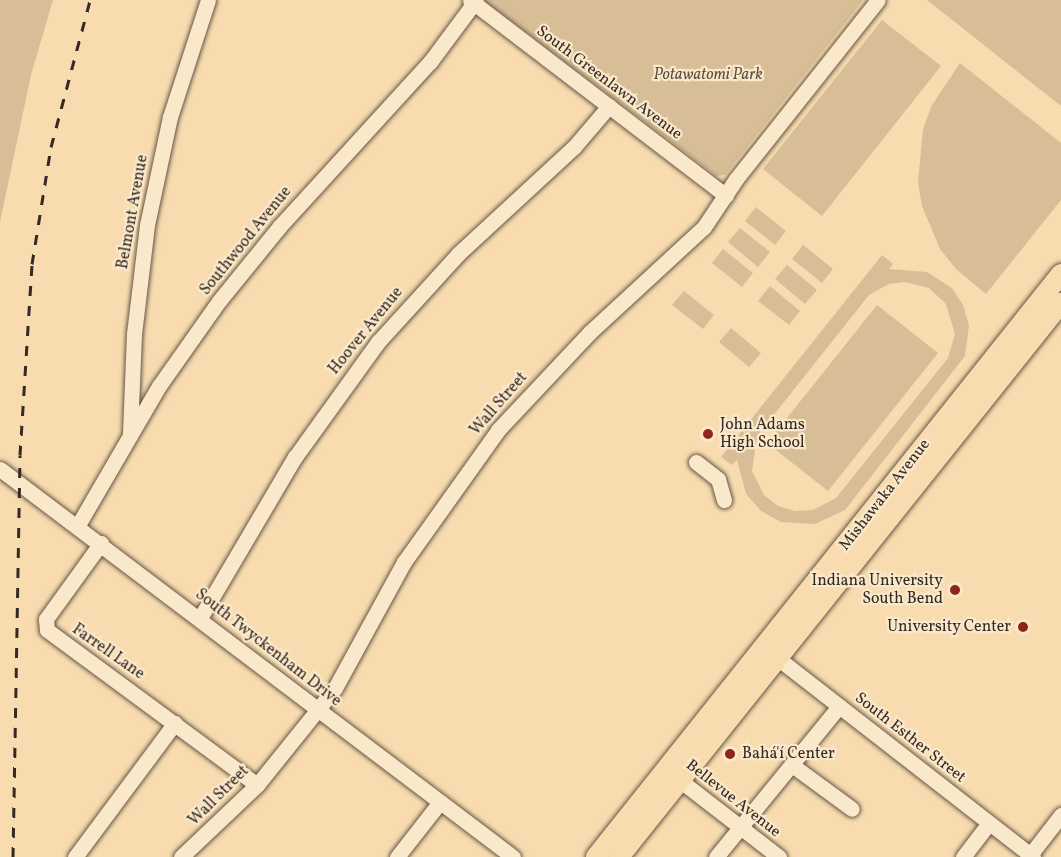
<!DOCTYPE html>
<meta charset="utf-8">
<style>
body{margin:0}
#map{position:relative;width:1061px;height:857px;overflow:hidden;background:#f8dcaf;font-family:Vollkorn,serif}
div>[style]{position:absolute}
.green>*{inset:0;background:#d7be97}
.roads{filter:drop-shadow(0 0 2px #665646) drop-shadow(0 0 2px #665646)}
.minor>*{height:15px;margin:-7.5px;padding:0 7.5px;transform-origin:7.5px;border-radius:7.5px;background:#fae8cb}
.major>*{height:20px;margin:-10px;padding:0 10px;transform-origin:10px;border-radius:10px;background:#f8dcaf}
.rail>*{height:3px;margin-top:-1.5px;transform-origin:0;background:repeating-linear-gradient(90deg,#352a23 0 10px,transparent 0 20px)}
.dots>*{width:16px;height:16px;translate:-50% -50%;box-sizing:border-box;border:3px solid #fae8cb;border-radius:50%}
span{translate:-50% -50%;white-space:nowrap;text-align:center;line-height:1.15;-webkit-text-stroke:4.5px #fae8cb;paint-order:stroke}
.park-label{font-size:16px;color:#5e4f40;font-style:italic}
.street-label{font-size:16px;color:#352a23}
.poi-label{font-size:16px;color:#352a23}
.left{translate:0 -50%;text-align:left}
.right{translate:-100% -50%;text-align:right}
</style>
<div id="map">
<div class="green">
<i style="clip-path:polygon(0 0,53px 0,31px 75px,0 222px)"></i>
<i style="clip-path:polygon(483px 0,863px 0,725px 175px,717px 176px)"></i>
<i style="clip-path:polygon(927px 0,1061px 0,1061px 106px)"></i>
<i style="clip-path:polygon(882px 20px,941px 66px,822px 216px,763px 169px)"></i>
<i style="clip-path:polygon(960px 63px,1061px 143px,1061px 200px,986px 294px,956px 269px,940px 249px,922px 206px,918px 182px,923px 129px,932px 105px)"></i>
<i style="clip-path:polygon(756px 207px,786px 231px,775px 245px,745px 221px)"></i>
<i style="clip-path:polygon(740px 228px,770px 252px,758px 267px,728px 242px)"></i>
<i style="clip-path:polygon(803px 245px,833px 269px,822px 283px,792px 259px)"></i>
<i style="clip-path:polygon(723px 249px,753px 273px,742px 287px,712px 263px)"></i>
<i style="clip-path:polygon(evenodd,882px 255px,893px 264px,889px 269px,927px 272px,952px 288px,963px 305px,969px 325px,965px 356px,845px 510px,815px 524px,781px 522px,761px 511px,746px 494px,737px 460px,732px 465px,721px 457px,882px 255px,905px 282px,929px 288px,946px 304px,955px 334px,948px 358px,836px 498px,813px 510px,795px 511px,778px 506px,764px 495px,752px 471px,757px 436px,869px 295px,889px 284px,905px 282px)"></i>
<i style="clip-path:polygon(787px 265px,817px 290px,805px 304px,775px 279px)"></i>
<i style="clip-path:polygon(770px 286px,800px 311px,789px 325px,758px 301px)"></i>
<i style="clip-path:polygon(684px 291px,714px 315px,703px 329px,672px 305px)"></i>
<i style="clip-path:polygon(877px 305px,938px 353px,828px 491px,767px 443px)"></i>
<i style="clip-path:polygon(731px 328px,761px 353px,749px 367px,719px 342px)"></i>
</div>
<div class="roads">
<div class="minor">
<i style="left:470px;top:0;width:322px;rotate:37.4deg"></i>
<i style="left:130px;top:433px;width:99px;rotate:-87.7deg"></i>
<i style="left:134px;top:334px;width:110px;rotate:-83.2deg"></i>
<i style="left:147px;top:225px;width:110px;rotate:-78deg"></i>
<i style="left:170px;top:117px;width:123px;rotate:-72deg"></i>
<i style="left:696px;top:462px;width:28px;rotate:38deg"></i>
<i style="left:718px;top:479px;width:22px;rotate:74deg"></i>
<i style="left:0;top:469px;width:643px;rotate:37.1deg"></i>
<i style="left:78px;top:525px;width:161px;rotate:-59.8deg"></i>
<i style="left:159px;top:386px;width:104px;rotate:-54.8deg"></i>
<i style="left:219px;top:301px;width:97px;rotate:-50.9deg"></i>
<i style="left:280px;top:226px;width:222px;rotate:-47.6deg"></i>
<i style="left:430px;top:62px;width:77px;rotate:-53.4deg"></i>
<i style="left:101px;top:543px;width:94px;rotate:125.9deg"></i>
<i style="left:46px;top:619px;width:11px;rotate:85deg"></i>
<i style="left:47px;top:630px;width:261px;rotate:36.4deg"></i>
<i style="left:200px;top:618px;width:187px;rotate:-59.5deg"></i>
<i style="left:295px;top:457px;width:142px;rotate:-54.2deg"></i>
<i style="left:378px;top:342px;width:119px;rotate:-47.7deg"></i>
<i style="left:458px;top:254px;width:158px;rotate:-42.7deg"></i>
<i style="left:574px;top:147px;width:54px;rotate:-49.5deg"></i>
<i style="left:771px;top:653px;width:332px;rotate:37.9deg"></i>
<i style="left:792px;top:765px;width:74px;rotate:36.3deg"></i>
<i style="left:673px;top:775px;width:134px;rotate:37.7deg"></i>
<i style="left:1030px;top:855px;width:51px;rotate:-52.2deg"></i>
<i style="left:75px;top:857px;width:167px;rotate:-53.3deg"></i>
<i style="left:181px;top:857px;width:105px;rotate:-43.5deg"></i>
<i style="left:257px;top:785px;width:124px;rotate:-51.2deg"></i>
<i style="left:335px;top:688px;width:144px;rotate:-61.3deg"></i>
<i style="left:404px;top:562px;width:162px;rotate:-54.5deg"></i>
<i style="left:498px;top:430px;width:133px;rotate:-46.8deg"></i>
<i style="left:589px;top:333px;width:156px;rotate:-42.7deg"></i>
<i style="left:704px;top:227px;width:58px;rotate:-56.3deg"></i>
<i style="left:736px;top:179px;width:228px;rotate:-51.6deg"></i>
<i style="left:397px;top:857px;width:70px;rotate:-52deg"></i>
<i style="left:716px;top:857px;width:195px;rotate:-50.8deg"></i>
<i style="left:963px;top:857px;width:43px;rotate:-52.6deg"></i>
</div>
<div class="major">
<i style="left:596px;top:857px;width:746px;rotate:-51.42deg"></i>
<i style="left:619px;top:857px;width:709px;rotate:-51.42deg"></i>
</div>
</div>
<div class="rail">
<i style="left:13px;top:857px;width:402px;rotate:-89deg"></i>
<i style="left:20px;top:455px;width:191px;rotate:-86.4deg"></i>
<i style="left:32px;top:264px;width:119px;rotate:-80.8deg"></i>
<i style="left:51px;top:147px;width:152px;rotate:-75.1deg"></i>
</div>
<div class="dots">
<i style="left:708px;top:434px;background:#8f2418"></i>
<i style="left:955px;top:590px;background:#8f2418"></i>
<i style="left:1023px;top:627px;background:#8f2418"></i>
<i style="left:730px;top:754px;background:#8f2418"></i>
</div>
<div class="park-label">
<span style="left:708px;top:75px">Potawatomi Park</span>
</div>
<div class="street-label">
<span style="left:609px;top:83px;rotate:37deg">South Greenlawn Avenue</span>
<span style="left:133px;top:212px;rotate:-80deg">Belmont Avenue</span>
<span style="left:246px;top:241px;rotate:-51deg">Southwood Avenue</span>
<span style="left:366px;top:331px;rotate:-51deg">Hoover Avenue</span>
<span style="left:499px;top:404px;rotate:-49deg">Wall Street</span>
<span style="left:885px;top:495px;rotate:-52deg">Mishawaka Avenue</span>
<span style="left:268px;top:648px;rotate:38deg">South Twyckenham Drive</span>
<span style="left:108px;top:652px;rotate:35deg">Farrell Lane</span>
<span style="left:910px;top:738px;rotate:38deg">South Esther Street</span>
<span style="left:219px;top:796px;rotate:-45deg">Wall Street</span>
<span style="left:733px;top:799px;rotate:38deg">Bellevue Avenue</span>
</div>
<div class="poi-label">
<span class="left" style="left:720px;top:434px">John Adams<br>High School</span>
<span class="right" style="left:943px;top:590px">Indiana University<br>South Bend</span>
<span class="right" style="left:1011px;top:627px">University Center</span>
<span class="left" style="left:742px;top:754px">Bahá'í Center</span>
</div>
</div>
